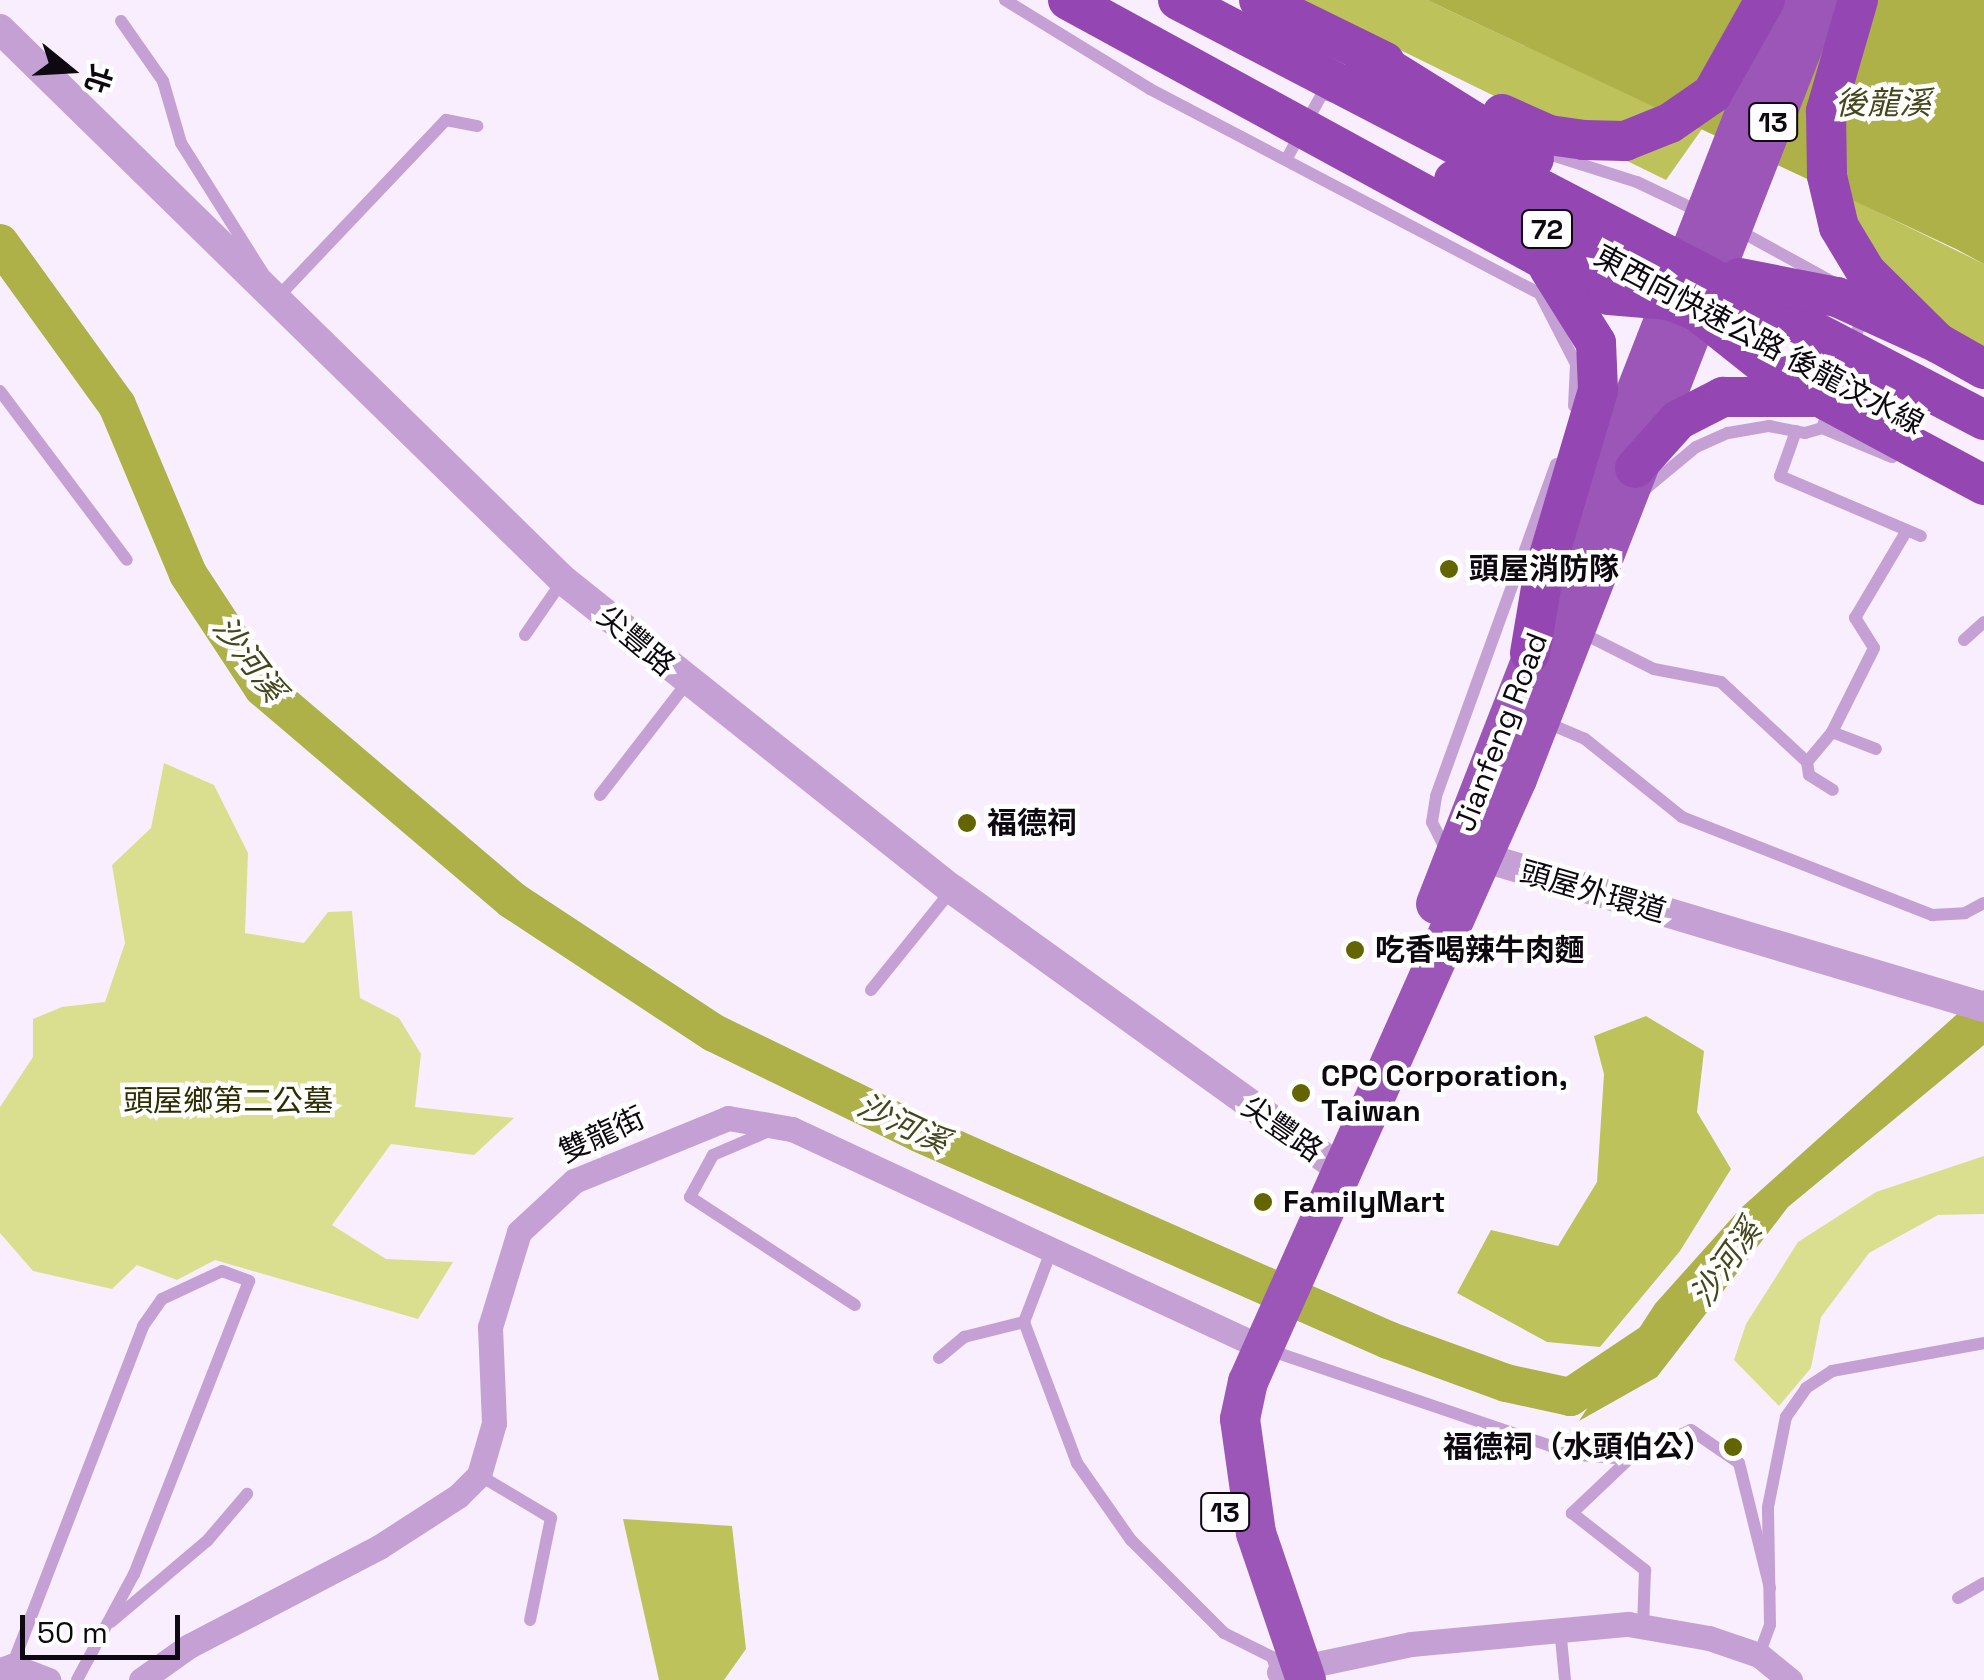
<!DOCTYPE html>
<meta charset="utf-8">
<style>
body{margin:0}
#map{position:relative;width:1984px;height:1680px;overflow:hidden;background:#f9eefe;font-family:"Space Grotesk","Noto Sans TC",sans-serif}
div>[style]{position:absolute}
.green>*{inset:0;background:#dadf90}
.forest>*{inset:0;background:#bdc25a}
.water>*{inset:0;background:#adb148}
.river>*{height:38px;margin:-19px;padding:0 19px;transform-origin:19px;border-radius:19px;background:#adb148}
.service>*{height:12px;margin:-6px;padding:0 6px;transform-origin:6px;border-radius:6px;background:#c5a0d5}
.minor>*{height:25px;margin:-12.5px;padding:0 12.5px;transform-origin:12.5px;border-radius:12.5px;background:#c5a0d5}
.tertiary>*{height:30px;margin:-15px;padding:0 15px;transform-origin:15px;border-radius:15px;background:#c5a0d5}
.primary>*{height:40px;margin:-20px;padding:0 20px;transform-origin:20px;border-radius:20px;background:#9c56b8}
.trunk>*{height:40px;margin:-20px;padding:0 20px;transform-origin:20px;border-radius:20px;background:#9446b2}
.dots>*{width:28px;height:28px;translate:-50% -50%;box-sizing:border-box;border:5px solid #fff;border-radius:50%}
span{translate:-50% -50%;white-space:nowrap;text-align:center;line-height:1.15;-webkit-text-stroke:9px #fff;paint-order:stroke}
.shield-label span{padding:2px 8px;background:#fff;border:2px solid;border-radius:8px;-webkit-text-stroke-width:0}
.shield-label{font-size:28px;color:#0e0910;font-weight:700}
.street-label{font-size:30px;color:#0e0910}
.poi-label{font-size:30px;color:#0e0910;font-weight:700}
.left{translate:0 -50%;text-align:left}
.right{translate:-100% -50%;text-align:right}
.park-label{font-size:30px;color:#2c2d00}
.water-label{font-size:32px;color:#45471b;font-style:italic}
.north{position:absolute;left:20px;top:20px;width:100px;height:100px;-webkit-text-stroke:8px #fff;paint-order:stroke;rotate:108deg;font-size:28px;font-weight:700;line-height:40px;text-align:center;color:#0e0910}
.north::after{content:'';display:block;margin:auto;width:35px;height:45px;background:#0e0910;clip-path:polygon(50% 0,100% 100%,50% 72%,0 100%)}
.scale{position:absolute;left:20px;top:1615px;width:160px;height:45px;box-sizing:border-box;border:5px solid #0e0910;border-top:0;padding-left:12px;font-size:30px;line-height:35px;white-space:nowrap;color:#0e0910;-webkit-text-stroke:8px #fff;paint-order:stroke}
</style>
<div id="map">
<div class="green">
<i style="clip-path:polygon(164px 763px,214px 785px,248px 853px,245px 933px,304px 943px,328px 912px,352px 911px,360px 998px,399px 1018px,421px 1054px,415px 1107px,514px 1118px,474px 1155px,391px 1144px,332px 1225px,386px 1259px,453px 1262px,418px 1319px,215px 1260px,177px 1280px,137px 1265px,112px 1289px,33px 1271px,0 1233px,0 1107px,33px 1057px,33px 1019px,62px 1007px,105px 1002px,125px 943px,112px 865px,151px 828px)"></i>
<i style="clip-path:polygon(1984px 1156px,1984px 1214px,1938px 1215px,1869px 1253px,1821px 1317px,1811px 1368px,1779px 1406px,1734px 1360px,1746px 1324px,1798px 1242px,1876px 1192px)"></i>
</div>
<div class="forest">
<i style="clip-path:polygon(1298px 0,1427px 0,1702px 129px,1666px 180px)"></i>
<i style="clip-path:polygon(1851px 199px,1984px 264px,1984px 351px,1962px 339px,1863px 247px)"></i>
<i style="clip-path:polygon(1646px 1016px,1704px 1051px,1697px 1112px,1731px 1169px,1680px 1251px,1600px 1347px,1547px 1342px,1457px 1293px,1491px 1230px,1558px 1246px,1597px 1182px,1604px 1074px,1594px 1036px)"></i>
<i style="clip-path:polygon(623px 1519px,732px 1526px,746px 1649px,724px 1680px,659px 1680px)"></i>
</div>
<div class="water">
<i style="clip-path:polygon(1427px 0,1984px 0,1984px 264px,1956px 249px)"></i>
<i style="clip-path:polygon(1984px 990px,1984px 1045px,1788px 1207px,1657px 1377px,1579px 1421px,1655px 1304px,1741px 1208px)"></i>
</div>
<div class="river">
<i style="left:0;top:243px;width:200px;rotate:54.2deg"></i>
<i style="left:117px;top:405px;width:183px;rotate:67.2deg"></i>
<i style="left:188px;top:574px;width:136px;rotate:56.7deg"></i>
<i style="left:263px;top:688px;width:327px;rotate:40.4deg"></i>
<i style="left:512px;top:900px;width:242px;rotate:33.4deg"></i>
<i style="left:714px;top:1033px;width:228px;rotate:26deg"></i>
<i style="left:919px;top:1133px;width:513px;rotate:23.81deg"></i>
<i style="left:1388px;top:1340px;width:126px;rotate:20deg"></i>
<i style="left:1506px;top:1383px;width:66px;rotate:12.3deg"></i>
<i style="left:1570px;top:1397px;width:102px;rotate:-33.8deg"></i>
</div>
<div class="service">
<i style="left:1005px;top:0;width:170px;rotate:31.5deg"></i>
<i style="left:1150px;top:89px;width:441px;rotate:27.7deg"></i>
<i style="left:1540px;top:294px;width:79px;rotate:62.8deg"></i>
<i style="left:1576px;top:364px;width:42px;rotate:92.7deg"></i>
<i style="left:121px;top:21px;width:73px;rotate:55deg"></i>
<i style="left:163px;top:81px;width:65px;rotate:73.8deg"></i>
<i style="left:181px;top:143px;width:154px;rotate:57.8deg"></i>
<i style="left:1539px;top:151px;width:103px;rotate:17.6deg"></i>
<i style="left:1637px;top:182px;width:72px;rotate:25.5deg"></i>
<i style="left:1286px;top:160px;width:75px;rotate:-61.4deg"></i>
<i style="left:1322px;top:94px;width:14px;rotate:12deg"></i>
<i style="left:1738px;top:230px;width:114px;rotate:28.8deg"></i>
<i style="left:276px;top:299px;width:247px;rotate:-46.5deg"></i>
<i style="left:446px;top:120px;width:32px;rotate:11deg"></i>
<i style="left:0;top:391px;width:211px;rotate:53.1deg"></i>
<i style="left:1822px;top:428px;width:122px;rotate:-69.9deg"></i>
<i style="left:1796px;top:431px;width:48px;rotate:109.6deg"></i>
<i style="left:1780px;top:476px;width:153px;rotate:23.1deg"></i>
<i style="left:1643px;top:491px;width:69px;rotate:-39.7deg"></i>
<i style="left:1696px;top:447px;width:35px;rotate:-24deg"></i>
<i style="left:1728px;top:433px;width:42px;rotate:-9.7deg"></i>
<i style="left:1769px;top:426px;width:37px;rotate:11deg"></i>
<i style="left:1805px;top:433px;width:18px;rotate:-16deg"></i>
<i style="left:1822px;top:428px;width:76px;rotate:22.5deg"></i>
<i style="left:1582px;top:633px;width:80px;rotate:26.6deg"></i>
<i style="left:1654px;top:669px;width:68px;rotate:11deg"></i>
<i style="left:1721px;top:682px;width:117px;rotate:42.9deg"></i>
<i style="left:1807px;top:762px;width:39px;rotate:-50deg"></i>
<i style="left:1832px;top:732px;width:47px;rotate:21.1deg"></i>
<i style="left:525px;top:635px;width:67px;rotate:-55.4deg"></i>
<i style="left:1964px;top:640px;width:27px;rotate:-42deg"></i>
<i style="left:1545px;top:722px;width:43px;rotate:23deg"></i>
<i style="left:1585px;top:739px;width:124px;rotate:38.8deg"></i>
<i style="left:1682px;top:817px;width:269px;rotate:21.4deg"></i>
<i style="left:1932px;top:915px;width:33px;rotate:-3deg"></i>
<i style="left:1965px;top:913px;width:21px;rotate:-28deg"></i>
<i style="left:1832px;top:732px;width:94px;rotate:-63.4deg"></i>
<i style="left:1874px;top:648px;width:36px;rotate:-122deg"></i>
<i style="left:1855px;top:618px;width:102px;rotate:-59.4deg"></i>
<i style="left:1807px;top:762px;width:13px;rotate:81deg"></i>
<i style="left:1809px;top:775px;width:28px;rotate:32deg"></i>
<i style="left:600px;top:795px;width:142px;rotate:-52.2deg"></i>
<i style="left:1454px;top:847px;width:13px;rotate:-157deg"></i>
<i style="left:1442px;top:842px;width:22px;rotate:-117deg"></i>
<i style="left:1432px;top:822px;width:26px;rotate:-81deg"></i>
<i style="left:1436px;top:796px;width:353px;rotate:-70.1deg"></i>
<i style="left:871px;top:990px;width:127px;rotate:-51.1deg"></i>
<i style="left:769px;top:1131px;width:61px;rotate:156.8deg"></i>
<i style="left:713px;top:1155px;width:48px;rotate:118.7deg"></i>
<i style="left:690px;top:1197px;width:197px;rotate:33.2deg"></i>
<i style="left:1050px;top:1254px;width:73px;rotate:110.9deg"></i>
<i style="left:1024px;top:1322px;width:151px;rotate:69.4deg"></i>
<i style="left:1077px;top:1463px;width:94px;rotate:55deg"></i>
<i style="left:1131px;top:1540px;width:132px;rotate:45deg"></i>
<i style="left:1224px;top:1633px;width:54px;rotate:26.6deg"></i>
<i style="left:1272px;top:1657px;width:20px;rotate:70deg"></i>
<i style="left:1269px;top:1350px;width:326px;rotate:18.8deg"></i>
<i style="left:1578px;top:1455px;width:51px;rotate:4.5deg"></i>
<i style="left:1629px;top:1459px;width:68px;rotate:-25.1deg"></i>
<i style="left:1691px;top:1430px;width:58px;rotate:34.5deg"></i>
<i style="left:1739px;top:1463px;width:129px;rotate:76.1deg"></i>
<i style="left:939px;top:1358px;width:33px;rotate:-40deg"></i>
<i style="left:964px;top:1337px;width:62px;rotate:-14deg"></i>
<i style="left:1629px;top:1459px;width:79px;rotate:136.5deg"></i>
<i style="left:1572px;top:1513px;width:93px;rotate:38deg"></i>
<i style="left:1645px;top:1570px;width:57px;rotate:92deg"></i>
<i style="left:479px;top:1475px;width:84px;rotate:30.8deg"></i>
<i style="left:551px;top:1518px;width:104px;rotate:101.6deg"></i>
<i style="left:1958px;top:1598px;width:30px;rotate:-30deg"></i>
<i style="left:111px;top:1622px;width:126px;rotate:-40.2deg"></i>
<i style="left:207px;top:1541px;width:62px;rotate:-49.6deg"></i>
<i style="left:1560px;top:1628px;width:52px;rotate:84.5deg"></i>
<i style="left:1759px;top:1655px;width:32px;rotate:-70deg"></i>
<i style="left:1770px;top:1625px;width:118px;rotate:-91deg"></i>
<i style="left:1768px;top:1507px;width:92px;rotate:-78.7deg"></i>
<i style="left:1786px;top:1417px;width:35px;rotate:-55deg"></i>
<i style="left:1806px;top:1388px;width:31px;rotate:-33deg"></i>
<i style="left:1832px;top:1371px;width:155px;rotate:-10.4deg"></i>
<i style="left:12px;top:1666px;width:364px;rotate:-68.9deg"></i>
<i style="left:143px;top:1326px;width:33px;rotate:-55deg"></i>
<i style="left:162px;top:1299px;width:66px;rotate:-25deg"></i>
<i style="left:222px;top:1271px;width:29px;rotate:20deg"></i>
<i style="left:249px;top:1281px;width:315px;rotate:111.4deg"></i>
<i style="left:134px;top:1574px;width:120px;rotate:118.3deg"></i>
</div>
<div class="minor">
<i style="left:0;top:1670px;width:13px;rotate:-18deg"></i>
<i style="left:12px;top:1666px;width:39px;rotate:21deg"></i>
<i style="left:1279px;top:1672px;width:135px;rotate:-12deg"></i>
<i style="left:1411px;top:1644px;width:218px;rotate:-5.3deg"></i>
<i style="left:1628px;top:1624px;width:82px;rotate:9.8deg"></i>
<i style="left:1709px;top:1638px;width:53px;rotate:18.8deg"></i>
<i style="left:1759px;top:1655px;width:40px;rotate:39deg"></i>
<i style="left:141px;top:1680px;width:59px;rotate:-35.3deg"></i>
<i style="left:189px;top:1646px;width:214px;rotate:-27.5deg"></i>
<i style="left:379px;top:1547px;width:94px;rotate:-32.8deg"></i>
<i style="left:458px;top:1496px;width:30px;rotate:-45deg"></i>
<i style="left:479px;top:1475px;width:54px;rotate:-73.9deg"></i>
<i style="left:494px;top:1423px;width:96px;rotate:-92.4deg"></i>
<i style="left:490px;top:1327px;width:99px;rotate:-73deg"></i>
<i style="left:519px;top:1232px;width:75px;rotate:-42.8deg"></i>
<i style="left:574px;top:1181px;width:166px;rotate:-22.2deg"></i>
<i style="left:728px;top:1118px;width:65px;rotate:9.8deg"></i>
<i style="left:792px;top:1129px;width:519px;rotate:24.94deg"></i>
</div>
<div class="tertiary">
<i style="left:0;top:29px;width:788px;rotate:44.38deg"></i>
<i style="left:563px;top:580px;width:497px;rotate:38.5deg"></i>
<i style="left:952px;top:889px;width:481px;rotate:35.8deg"></i>
<i style="left:1465px;top:852px;width:542px;rotate:16.63deg"></i>
</div>
<div class="primary">
<i style="left:1436px;top:904px;width:970px;rotate:-68.67deg"></i>
<i style="left:1306px;top:1680px;width:155px;rotate:-108.8deg"></i>
<i style="left:1256px;top:1533px;width:115px;rotate:-98deg"></i>
<i style="left:1240px;top:1419px;width:38px;rotate:-78deg"></i>
<i style="left:1248px;top:1382px;width:660px;rotate:-65.96deg"></i>
<i style="left:1517px;top:779px;width:836px;rotate:-68.68deg"></i>
</div>
<div class="trunk">
<i style="left:1068px;top:0;width:616px;rotate:28.6deg"></i>
<i style="left:1609px;top:295px;width:60px;rotate:4.8deg"></i>
<i style="left:1669px;top:300px;width:30px;rotate:21deg"></i>
<i style="left:1697px;top:311px;width:100px;rotate:38.5deg"></i>
<i style="left:1775px;top:373px;width:237px;rotate:28.2deg"></i>
<i style="left:1178px;top:0;width:909px;rotate:27.52deg"></i>
<i style="left:1259px;top:0;width:140px;rotate:26.2deg"></i>
<i style="left:1858px;top:0;width:116px;rotate:106.1deg"></i>
<i style="left:1826px;top:111px;width:65px;rotate:89.1deg"></i>
<i style="left:1827px;top:176px;width:52px;rotate:76.8deg"></i>
<i style="left:1839px;top:227px;width:52px;rotate:59deg"></i>
<i style="left:1866px;top:272px;width:101px;rotate:44.6deg"></i>
<i style="left:1938px;top:343px;width:53px;rotate:29.5deg"></i>
<i style="left:1359px;top:50px;width:206px;rotate:31.9deg"></i>
<i style="left:1502px;top:114px;width:51px;rotate:24.1deg"></i>
<i style="left:1549px;top:135px;width:34px;rotate:8deg"></i>
<i style="left:1583px;top:140px;width:42px;rotate:1.4deg"></i>
<i style="left:1625px;top:141px;width:48px;rotate:-21.8deg"></i>
<i style="left:1670px;top:123px;width:51px;rotate:-34.6deg"></i>
<i style="left:1712px;top:94px;width:108px;rotate:-60.6deg"></i>
<i style="left:1454px;top:180px;width:247px;rotate:27.7deg"></i>
<i style="left:1739px;top:278px;width:100px;rotate:11deg"></i>
<i style="left:1837px;top:297px;width:111px;rotate:24.5deg"></i>
<i style="left:1635px;top:468px;width:64px;rotate:-48.1deg"></i>
<i style="left:1678px;top:420px;width:51px;rotate:-27.1deg"></i>
<i style="left:1723px;top:397px;width:89px"></i>
<i style="left:1530px;top:653px;width:78px;rotate:-80.4deg"></i>
<i style="left:1543px;top:576px;width:194px;rotate:-73.5deg"></i>
<i style="left:1598px;top:390px;width:47px;rotate:-92.4deg"></i>
<i style="left:1596px;top:343px;width:89px;rotate:-122.1deg"></i>
</div>
<div class="dots">
<i style="left:1449px;top:569px;background:#636500"></i>
<i style="left:967px;top:823px;background:#636500"></i>
<i style="left:1355px;top:950px;background:#636500"></i>
<i style="left:1301px;top:1093px;background:#636500"></i>
<i style="left:1263px;top:1202px;background:#636500"></i>
<i style="left:1733px;top:1447px;background:#636500"></i>
</div>
<div class="shield-label">
<span style="left:1773px;top:122px">13</span>
<span style="left:1547px;top:229px">72</span>
<span style="left:1225px;top:1512px">13</span>
</div>
<div class="street-label">
<span style="left:1759px;top:340px;rotate:28deg">東西向快速公路 後龍汶水線</span>
<span style="left:636px;top:641px;rotate:40deg">尖豐路</span>
<span style="left:1501px;top:732px;rotate:-69deg">Jianfeng Road</span>
<span style="left:1593px;top:892px;rotate:16deg">頭屋外環道</span>
<span style="left:1282px;top:1129px;rotate:35deg">尖豐路</span>
<span style="left:602px;top:1135px;rotate:-25deg">雙龍街</span>
</div>
<div class="poi-label">
<span class="left" style="left:1469px;top:569px">頭屋消防隊</span>
<span class="left" style="left:987px;top:823px">福德祠</span>
<span class="left" style="left:1375px;top:950px">吃香喝辣牛肉麵</span>
<span class="left" style="left:1321px;top:1093px">CPC Corporation,<br>Taiwan</span>
<span class="left" style="left:1283px;top:1202px">FamilyMart</span>
<span class="right" style="left:1713px;top:1447px">福德祠（水頭伯公）</span>
</div>
<div class="park-label">
<span style="left:228px;top:1101px">頭屋鄉第二公墓</span>
</div>
<div class="water-label">
<span style="left:1883px;top:103px">後龍溪</span>
<span style="left:249px;top:659px;rotate:53deg">沙河溪</span>
<span style="left:903px;top:1124px;rotate:25deg">沙河溪</span>
<span style="left:1726px;top:1263px;rotate:-55deg">沙河溪</span>
</div>
<div class="north">北</div>
<div class="scale">50 m</div>
</div>
